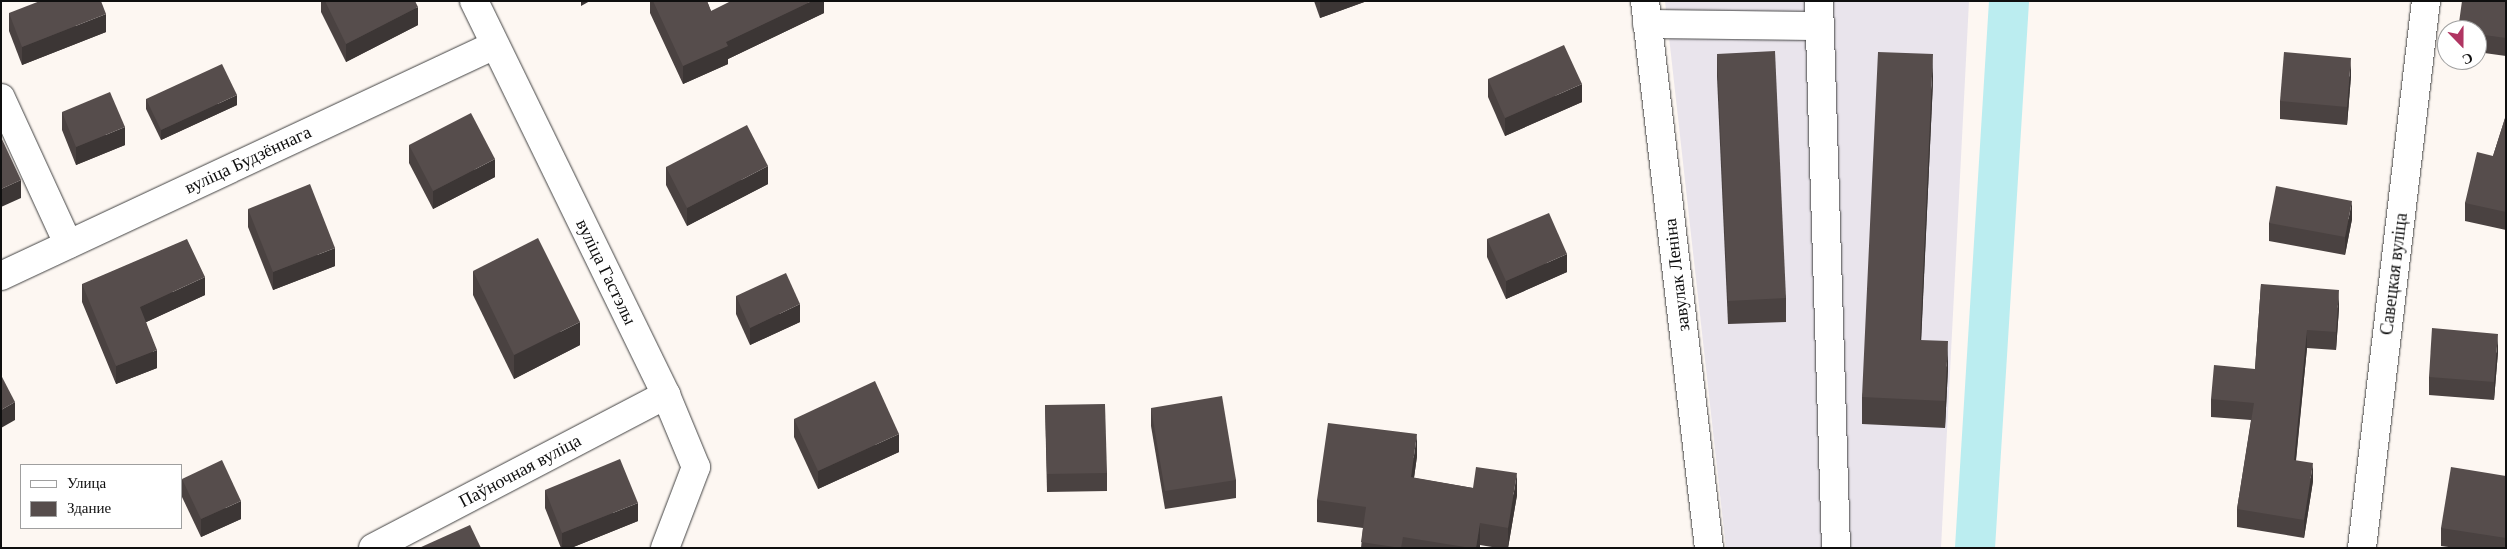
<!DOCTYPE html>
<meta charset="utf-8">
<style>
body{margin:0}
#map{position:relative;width:2507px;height:549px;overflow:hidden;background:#fdf7f2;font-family:"Times New Roman",serif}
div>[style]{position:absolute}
.industrial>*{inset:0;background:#e9e4ec}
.canal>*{height:40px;margin:-20px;padding:0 20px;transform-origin:20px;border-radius:20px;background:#bbedf0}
.roads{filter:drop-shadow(0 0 1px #424242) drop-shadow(0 0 1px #424242)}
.minor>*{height:28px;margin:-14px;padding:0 14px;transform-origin:14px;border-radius:14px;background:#fff}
.wall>*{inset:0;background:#4a4241}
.shaded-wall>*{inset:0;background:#3c3635}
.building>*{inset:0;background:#564d4c}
span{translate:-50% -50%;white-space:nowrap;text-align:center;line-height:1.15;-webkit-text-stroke:5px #fff;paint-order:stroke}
.street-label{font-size:18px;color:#0f0f0f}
.frame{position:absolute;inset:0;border:2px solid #0f0f0f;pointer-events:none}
.legend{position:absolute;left:20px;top:464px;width:162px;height:65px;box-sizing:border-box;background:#fff;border:1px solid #9f9f9f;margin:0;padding:6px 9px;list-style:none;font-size:15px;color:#0f0f0f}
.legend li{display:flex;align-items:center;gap:10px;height:25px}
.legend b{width:25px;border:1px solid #9f9f9f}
.north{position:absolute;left:2437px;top:20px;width:50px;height:50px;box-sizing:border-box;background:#fff;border:1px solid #9f9f9f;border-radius:50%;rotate:158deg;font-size:14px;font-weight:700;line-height:20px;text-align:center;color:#0f0f0f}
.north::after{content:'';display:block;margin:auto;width:18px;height:22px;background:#b03562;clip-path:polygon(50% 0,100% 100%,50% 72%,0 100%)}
</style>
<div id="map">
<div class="industrial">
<i style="clip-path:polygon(1665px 1px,1969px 1px,1941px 548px,1726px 548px)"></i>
</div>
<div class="canal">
<i style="left:1975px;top:548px;width:548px;rotate:-86.44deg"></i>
</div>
<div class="roads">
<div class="minor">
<i style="left:474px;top:1px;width:438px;rotate:64deg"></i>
<i style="left:666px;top:395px;width:78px;rotate:67.4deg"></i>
<i style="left:696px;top:467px;width:87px;rotate:110.9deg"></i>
<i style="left:1645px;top:1px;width:551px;rotate:83.33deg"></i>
<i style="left:1819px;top:1px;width:547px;rotate:88.22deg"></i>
<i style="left:1647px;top:24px;width:171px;rotate:0.7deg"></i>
<i style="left:1px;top:98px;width:161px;rotate:65.3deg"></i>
<i style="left:1px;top:276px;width:545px;rotate:-25.06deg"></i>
<i style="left:373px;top:548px;width:331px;rotate:-27.6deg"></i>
<i style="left:2362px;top:548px;width:551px;rotate:-83.33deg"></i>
</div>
</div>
<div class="wall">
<i style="clip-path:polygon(321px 1px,415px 1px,418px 25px,346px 62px,321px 12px)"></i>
<i style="clip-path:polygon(650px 1px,707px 1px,711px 11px,824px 1px,824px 13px,728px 59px,728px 64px,683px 84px,650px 13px)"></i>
<i style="clip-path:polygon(1314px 1px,1367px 1px,1320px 18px)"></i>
<i style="clip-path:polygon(2506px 1px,2506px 56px,2477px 52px,2477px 30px)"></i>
<i style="clip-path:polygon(9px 13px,106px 32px,22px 65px,9px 31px)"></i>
<i style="clip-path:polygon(1717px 54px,1786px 298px,1786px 322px,1728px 324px,1717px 77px)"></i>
<i style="clip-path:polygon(2351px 76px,2347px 125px,2280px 119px,2280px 101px)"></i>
<i style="clip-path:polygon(1488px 79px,1582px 102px,1505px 136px,1488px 97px)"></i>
<i style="clip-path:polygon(1933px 81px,1921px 340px,1948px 368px,1945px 428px,1862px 424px,1862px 397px)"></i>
<i style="clip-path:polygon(146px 99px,237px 105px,161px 140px,146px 109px)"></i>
<i style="clip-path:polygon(62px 112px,125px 145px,76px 165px,62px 130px)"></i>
<i style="clip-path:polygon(2506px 115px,2506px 230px,2465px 221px,2465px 203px,2493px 156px)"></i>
<i style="clip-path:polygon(409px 145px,495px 177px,433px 209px,409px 163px)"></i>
<i style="clip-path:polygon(666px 167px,768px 184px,687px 226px,666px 185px)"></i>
<i style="clip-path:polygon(248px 209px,335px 266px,273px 290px,248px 227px)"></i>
<i style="clip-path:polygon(2352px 219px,2345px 255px,2269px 241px,2269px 223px)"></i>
<i style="clip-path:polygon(1487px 239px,1567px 272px,1506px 299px,1487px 257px)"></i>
<i style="clip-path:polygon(473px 271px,580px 345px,514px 379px,473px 295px)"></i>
<i style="clip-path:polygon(82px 284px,205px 295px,146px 322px,157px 368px,116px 384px,82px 302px)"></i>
<i style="clip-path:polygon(2261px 284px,2339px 308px,2336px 350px,2307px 348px,2296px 461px,2313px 481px,2304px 538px,2237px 527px,2237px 509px,2251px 420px,2211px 417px,2211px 399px,2255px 369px)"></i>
<i style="clip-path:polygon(736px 296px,800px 322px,750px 345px,736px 314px)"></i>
<i style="clip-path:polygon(2498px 352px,2494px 400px,2429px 395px,2429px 377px)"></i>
<i style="clip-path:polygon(1045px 405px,1107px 473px,1107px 491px,1047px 492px)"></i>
<i style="clip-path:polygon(1151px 408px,1236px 480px,1236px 498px,1165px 509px,1151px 426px)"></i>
<i style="clip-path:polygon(794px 419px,899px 452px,818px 489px,794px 437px)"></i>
<i style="clip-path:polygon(1417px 456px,1414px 478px,1473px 488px,1517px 495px,1508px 548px,1498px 548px,1480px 545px,1480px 548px,1361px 548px,1363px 528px,1317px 522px,1317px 500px)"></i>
<i style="clip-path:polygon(2506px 476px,2506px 548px,2456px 548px,2441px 546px,2441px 528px)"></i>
<i style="clip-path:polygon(182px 479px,241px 519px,201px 537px,182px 497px)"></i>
<i style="clip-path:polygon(545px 490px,638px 521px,571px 548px,561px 548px,545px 508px)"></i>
</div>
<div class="shaded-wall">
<i style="clip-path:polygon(581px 1px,590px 1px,581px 6px)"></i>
<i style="clip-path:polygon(812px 1px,824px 1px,824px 13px,728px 59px,728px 64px,683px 84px,683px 66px,726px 42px)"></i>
<i style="clip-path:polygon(1320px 1px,1367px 1px,1320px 18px)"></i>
<i style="clip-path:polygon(418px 7px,418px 25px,346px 62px,346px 44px)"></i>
<i style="clip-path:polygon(106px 14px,106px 32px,22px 65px,22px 47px)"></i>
<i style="clip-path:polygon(1933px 54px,1933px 81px,1920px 366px,1920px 340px)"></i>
<i style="clip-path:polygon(2351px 58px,2351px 76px,2347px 125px,2347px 107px)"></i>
<i style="clip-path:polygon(1582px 84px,1582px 102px,1505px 136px,1505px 118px)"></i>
<i style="clip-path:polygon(237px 95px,237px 105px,161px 140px,161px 130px)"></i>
<i style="clip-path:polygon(125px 127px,125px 145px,76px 165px,76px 147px)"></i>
<i style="clip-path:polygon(495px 159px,495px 177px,433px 209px,433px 191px)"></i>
<i style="clip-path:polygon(768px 166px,768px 184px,687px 226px,687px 208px)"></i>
<i style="clip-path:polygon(21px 180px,21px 198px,1px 207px,1px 189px)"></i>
<i style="clip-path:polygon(2352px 201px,2352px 219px,2345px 255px,2345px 237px)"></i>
<i style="clip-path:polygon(335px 248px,335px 266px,273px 290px,273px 272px)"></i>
<i style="clip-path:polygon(1567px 254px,1567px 272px,1506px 299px,1506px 281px)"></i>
<i style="clip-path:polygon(205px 277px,205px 295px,140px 325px,140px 307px)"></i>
<i style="clip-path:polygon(2339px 290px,2339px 308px,2336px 350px,2336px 332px)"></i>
<i style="clip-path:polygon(800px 304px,800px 322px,750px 345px,750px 328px)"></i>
<i style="clip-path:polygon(580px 322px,580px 345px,514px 379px,514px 355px)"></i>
<i style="clip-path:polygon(2307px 330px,2307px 348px,2294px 478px,2294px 460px)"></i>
<i style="clip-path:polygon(2498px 334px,2498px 352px,2494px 400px,2494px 382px)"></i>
<i style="clip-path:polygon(1948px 341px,1948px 368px,1945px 428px,1945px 401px)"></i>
<i style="clip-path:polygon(157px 350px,157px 368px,116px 384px,116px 366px)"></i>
<i style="clip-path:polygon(15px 402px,15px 420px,1px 428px,1px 410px)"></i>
<i style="clip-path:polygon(899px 434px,899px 452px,818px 489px,818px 471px)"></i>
<i style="clip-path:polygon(1417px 434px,1417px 456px,1411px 499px,1411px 477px)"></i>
<i style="clip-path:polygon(2313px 463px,2313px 481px,2304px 538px,2304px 520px)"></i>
<i style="clip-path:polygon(1517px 473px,1517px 495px,1508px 548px,1508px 528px)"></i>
<i style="clip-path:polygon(241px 501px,241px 519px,201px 537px,201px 519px)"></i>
<i style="clip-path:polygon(638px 503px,638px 521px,571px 548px,562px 548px,562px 533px)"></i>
<i style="clip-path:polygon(1480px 523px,1480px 548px,1476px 548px)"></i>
</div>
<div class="building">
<i style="clip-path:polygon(40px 1px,101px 1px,106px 14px,22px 47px,9px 13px)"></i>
<i style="clip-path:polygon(325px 1px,415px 1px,418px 7px,346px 44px)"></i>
<i style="clip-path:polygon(653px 1px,707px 1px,711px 11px,731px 1px,812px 1px,726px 42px,728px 46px,683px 66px)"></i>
<i style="clip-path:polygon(2462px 1px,2506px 1px,2506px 38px,2477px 34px,2477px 30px,2458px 30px)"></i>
<i style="clip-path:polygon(1564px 45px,1582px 84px,1505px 118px,1488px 79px)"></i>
<i style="clip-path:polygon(1775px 51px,1786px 298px,1728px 301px,1717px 54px)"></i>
<i style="clip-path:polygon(1878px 52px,1933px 54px,1920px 340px,1948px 341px,1945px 401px,1862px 397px)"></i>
<i style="clip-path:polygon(2284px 52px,2351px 58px,2347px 107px,2280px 101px)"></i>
<i style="clip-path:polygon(222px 64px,237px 95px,161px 130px,146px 99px)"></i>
<i style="clip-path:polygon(110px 92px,125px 127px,76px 147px,62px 112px)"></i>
<i style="clip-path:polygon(471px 113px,495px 159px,433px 191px,409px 145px)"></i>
<i style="clip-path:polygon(2506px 115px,2506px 212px,2465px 203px,2477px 152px,2493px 156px)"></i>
<i style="clip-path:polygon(747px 125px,768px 166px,687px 208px,666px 167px)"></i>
<i style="clip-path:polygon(1px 137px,21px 180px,1px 189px)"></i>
<i style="clip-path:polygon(310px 184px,335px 248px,273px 272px,248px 209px)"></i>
<i style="clip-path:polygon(2276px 186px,2352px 201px,2345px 237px,2269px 223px)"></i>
<i style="clip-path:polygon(1549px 213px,1567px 254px,1506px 281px,1487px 239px)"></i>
<i style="clip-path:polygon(538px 238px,580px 322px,514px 355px,473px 271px)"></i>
<i style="clip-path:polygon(187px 239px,205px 277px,140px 307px,157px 350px,116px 366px,82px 284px)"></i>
<i style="clip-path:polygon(786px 273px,800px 304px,750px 328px,736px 296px)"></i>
<i style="clip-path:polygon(2261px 284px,2339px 290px,2336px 332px,2307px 330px,2294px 460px,2313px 463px,2304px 520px,2237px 509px,2254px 403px,2211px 399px,2214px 365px,2255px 369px)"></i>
<i style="clip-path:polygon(2432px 328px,2498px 334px,2494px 382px,2429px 377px)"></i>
<i style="clip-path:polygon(1px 375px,15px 402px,1px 410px)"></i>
<i style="clip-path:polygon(875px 381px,899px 434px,818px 471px,794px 419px)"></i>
<i style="clip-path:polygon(1222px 396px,1236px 480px,1165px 491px,1151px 408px)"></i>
<i style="clip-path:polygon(1105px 404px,1107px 473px,1047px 474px,1045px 405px)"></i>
<i style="clip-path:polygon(1328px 423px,1417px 434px,1411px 477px,1473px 488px,1476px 467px,1517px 473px,1508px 528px,1480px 523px,1476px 548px,1471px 548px,1403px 537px,1401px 548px,1361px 542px,1366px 507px,1317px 500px)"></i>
<i style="clip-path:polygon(620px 459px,638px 503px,562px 533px,545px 490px)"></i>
<i style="clip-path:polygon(222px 460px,241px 501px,201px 519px,182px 479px)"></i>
<i style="clip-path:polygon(2451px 467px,2506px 476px,2506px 538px,2441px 528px)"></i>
<i style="clip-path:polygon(470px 525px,481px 548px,419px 548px)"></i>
</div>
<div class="street-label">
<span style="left:248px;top:160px;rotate:-25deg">вуліца Будзённага</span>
<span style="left:606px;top:272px;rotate:64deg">вуліца Гастэлы</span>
<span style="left:2394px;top:274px;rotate:-83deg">Савецкая вуліца</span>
<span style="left:1677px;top:275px;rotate:-97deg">завулак Леніна</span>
<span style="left:520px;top:471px;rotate:-28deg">Паўночная вуліца</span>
</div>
<div class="frame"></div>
<ul class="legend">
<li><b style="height:6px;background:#fff"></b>Улица</li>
<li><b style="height:14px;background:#564d4c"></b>Здание</li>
</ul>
<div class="north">С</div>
</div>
